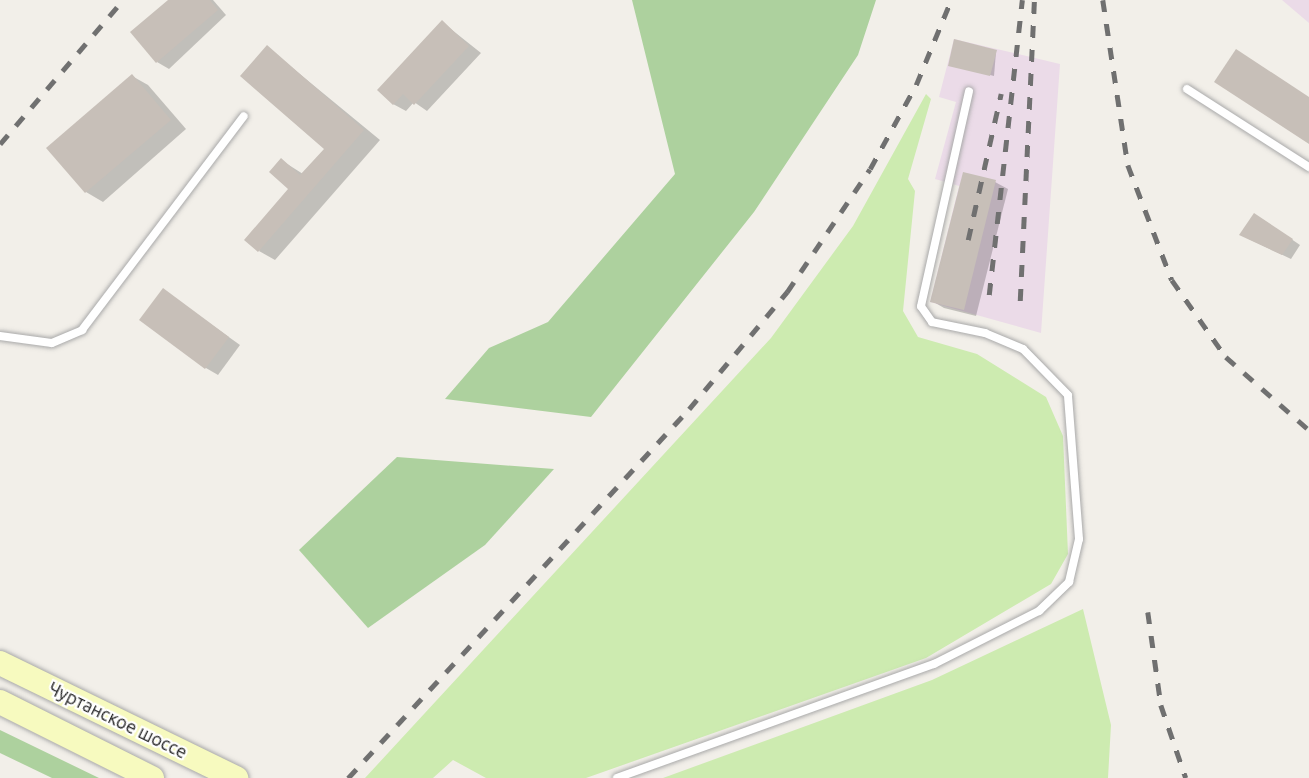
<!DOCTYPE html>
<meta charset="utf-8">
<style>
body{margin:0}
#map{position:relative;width:1309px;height:778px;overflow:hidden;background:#f2efe9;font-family:Ubuntu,sans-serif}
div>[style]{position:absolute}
.industrial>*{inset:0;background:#ebdbe8}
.grass>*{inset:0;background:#cdebb0}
.forest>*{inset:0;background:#add19e}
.shadow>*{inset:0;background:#0003}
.building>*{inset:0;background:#c7bfb8}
.roads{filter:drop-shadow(0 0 2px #a9a9a9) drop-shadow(0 0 2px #a9a9a9)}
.lane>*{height:8px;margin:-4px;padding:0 4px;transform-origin:4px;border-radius:4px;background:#fff}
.secondary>*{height:24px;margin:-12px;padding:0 12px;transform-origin:12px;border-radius:12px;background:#f7fabf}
.rail>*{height:4.5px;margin-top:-2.25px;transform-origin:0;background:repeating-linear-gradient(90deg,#707070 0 12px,transparent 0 24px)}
span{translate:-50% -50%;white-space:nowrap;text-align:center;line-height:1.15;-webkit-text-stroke:4.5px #fff;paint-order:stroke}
.street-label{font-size:18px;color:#222}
</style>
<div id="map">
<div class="industrial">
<i style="clip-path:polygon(1282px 0,1309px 0,1309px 23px)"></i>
<i style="clip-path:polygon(954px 39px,1060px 64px,1041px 333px,930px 302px,959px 186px,935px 179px,956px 102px,939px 97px)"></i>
</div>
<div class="grass">
<i style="clip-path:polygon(926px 94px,931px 99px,908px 179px,915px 191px,903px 311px,918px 337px,977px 354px,1046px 397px,1063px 436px,1068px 554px,1051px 584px,926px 658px,586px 778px,486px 778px,453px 760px,433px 778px,365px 778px,771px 338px,853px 226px)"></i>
<i style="clip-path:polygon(1083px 609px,1111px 725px,1108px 778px,663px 778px,932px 680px)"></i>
</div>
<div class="forest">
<i style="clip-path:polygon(632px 0,876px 0,858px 55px,754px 212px,591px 417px,445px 399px,489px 348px,548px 322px,675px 174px)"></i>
<i style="clip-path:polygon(397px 457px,554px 469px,485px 545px,368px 628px,299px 550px)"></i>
<i style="clip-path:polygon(0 730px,99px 778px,52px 778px,0 753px)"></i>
</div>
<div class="shadow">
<i style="clip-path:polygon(175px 0,213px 0,226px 15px,169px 69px,157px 62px)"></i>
<i style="clip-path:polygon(442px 22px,481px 53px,427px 111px,414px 102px,406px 111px,393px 104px)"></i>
<i style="clip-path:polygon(267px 47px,380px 140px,275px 260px,259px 251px,290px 189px,281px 160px,303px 174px,326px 148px)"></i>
<i style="clip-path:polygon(996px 52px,994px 76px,952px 65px)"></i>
<i style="clip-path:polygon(132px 76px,148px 85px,186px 129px,103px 202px,86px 192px,48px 148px)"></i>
<i style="clip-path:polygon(995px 182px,1008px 189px,976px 316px,944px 308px,932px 301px)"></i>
<i style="clip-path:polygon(1262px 219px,1300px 245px,1291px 259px,1249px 239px)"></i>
<i style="clip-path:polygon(163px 290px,240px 345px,218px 375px,206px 368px)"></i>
</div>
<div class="building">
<i style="clip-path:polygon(168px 0,210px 0,218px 10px,156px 63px,130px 32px)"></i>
<i style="clip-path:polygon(442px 20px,469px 46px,414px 105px,403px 94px,393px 105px,377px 90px)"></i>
<i style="clip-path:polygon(954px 39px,997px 50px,990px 76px,948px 66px)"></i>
<i style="clip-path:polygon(267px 45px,364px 130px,258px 252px,244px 240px,288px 189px,269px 172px,281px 158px,300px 175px,324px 149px,240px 76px)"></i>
<i style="clip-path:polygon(1236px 49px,1309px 97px,1309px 144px,1214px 82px)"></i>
<i style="clip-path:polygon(132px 74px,171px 120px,85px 193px,46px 148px)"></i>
<i style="clip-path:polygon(963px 172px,996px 180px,964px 310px,930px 302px)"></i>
<i style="clip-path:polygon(1254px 213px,1293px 239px,1282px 255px,1239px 235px)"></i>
<i style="clip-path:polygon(163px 288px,229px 337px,205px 369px,139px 320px)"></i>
</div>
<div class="roads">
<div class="lane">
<i style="left:1187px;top:89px;width:145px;rotate:32.6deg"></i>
<i style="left:0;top:336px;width:52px;rotate:7.7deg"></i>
<i style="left:52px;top:343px;width:33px;rotate:-23deg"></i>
<i style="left:82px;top:330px;width:268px;rotate:-52.9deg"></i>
<i style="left:617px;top:778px;width:337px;rotate:-19.8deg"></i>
<i style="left:934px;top:664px;width:118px;rotate:-26.8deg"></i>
<i style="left:1039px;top:611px;width:42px;rotate:-44deg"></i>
<i style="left:1069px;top:582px;width:44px;rotate:-76.9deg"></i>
<i style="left:1079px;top:539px;width:144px;rotate:-94.4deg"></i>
<i style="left:1068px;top:395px;width:64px;rotate:-134.4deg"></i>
<i style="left:1023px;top:349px;width:41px;rotate:-157.2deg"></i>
<i style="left:985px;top:333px;width:54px;rotate:-168.3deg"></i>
<i style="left:932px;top:322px;width:19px;rotate:-125deg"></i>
<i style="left:921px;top:306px;width:220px;rotate:-77.4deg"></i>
</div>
<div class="secondary">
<i style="left:0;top:663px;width:263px;rotate:26deg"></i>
<i style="left:0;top:702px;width:170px;rotate:26.6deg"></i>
</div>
</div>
<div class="rail">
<i style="left:1103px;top:0;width:167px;rotate:81.4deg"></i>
<i style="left:1128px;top:165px;width:123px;rotate:69.1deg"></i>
<i style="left:1172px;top:280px;width:94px;rotate:55deg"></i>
<i style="left:1226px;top:357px;width:111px;rotate:41.3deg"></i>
<i style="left:0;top:144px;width:189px;rotate:-49.5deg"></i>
<i style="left:968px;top:240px;width:150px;rotate:-77.3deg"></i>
<i style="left:989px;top:295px;width:297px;rotate:-83.6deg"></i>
<i style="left:1020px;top:301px;width:301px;rotate:-87.3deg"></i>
<i style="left:1148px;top:612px;width:94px;rotate:82deg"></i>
<i style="left:1161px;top:705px;width:77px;rotate:71.1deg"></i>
<i style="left:348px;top:778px;width:502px;rotate:-47.26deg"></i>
<i style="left:689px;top:409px;width:153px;rotate:-50.1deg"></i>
<i style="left:787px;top:292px;width:148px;rotate:-56deg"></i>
<i style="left:870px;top:169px;width:96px;rotate:-61.3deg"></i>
<i style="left:916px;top:85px;width:92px;rotate:-67.6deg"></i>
</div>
<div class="street-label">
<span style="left:118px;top:720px;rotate:26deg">Чуртанское шоссе</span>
</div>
</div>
